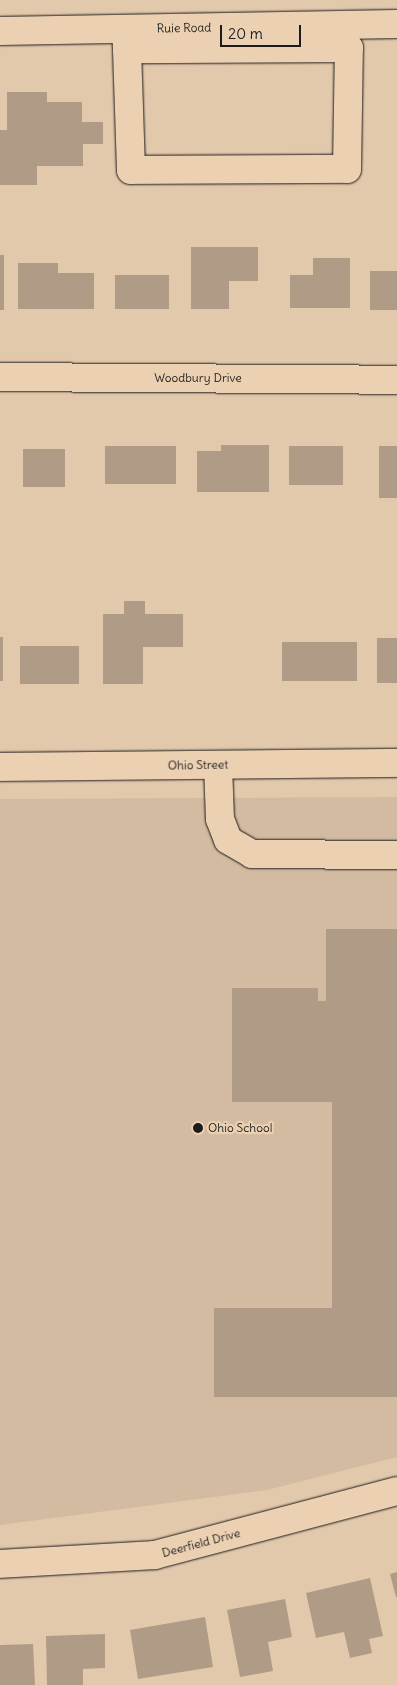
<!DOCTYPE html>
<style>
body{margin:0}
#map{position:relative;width:397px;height:1685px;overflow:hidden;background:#e3c9ac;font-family:Delius,sans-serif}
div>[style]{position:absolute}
.built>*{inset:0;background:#d3bba1}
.building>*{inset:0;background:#af9b86}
.roads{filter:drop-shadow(0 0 1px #1c1c1c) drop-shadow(0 0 1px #1c1c1c)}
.minor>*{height:28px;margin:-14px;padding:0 14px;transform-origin:14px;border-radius:14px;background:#ebd0b2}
.dots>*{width:14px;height:14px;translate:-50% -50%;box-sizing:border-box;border:2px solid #ebd0b2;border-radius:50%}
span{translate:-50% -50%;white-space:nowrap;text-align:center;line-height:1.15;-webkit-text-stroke:4.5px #ebd0b2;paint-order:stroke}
.street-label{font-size:12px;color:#1c1c1c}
.poi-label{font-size:12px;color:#1c1c1c}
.left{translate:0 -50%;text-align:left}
.scale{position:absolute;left:220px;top:25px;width:81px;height:22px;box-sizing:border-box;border:2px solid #1c1c1c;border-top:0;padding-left:6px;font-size:15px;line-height:18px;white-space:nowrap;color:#1c1c1c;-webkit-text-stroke:4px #ebd0b2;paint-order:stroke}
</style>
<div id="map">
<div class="built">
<i style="clip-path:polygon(397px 797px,397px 1457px,267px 1490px,0 1525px,0 799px)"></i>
</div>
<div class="building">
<i style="clip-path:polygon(7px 92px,47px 92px,47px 102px,82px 102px,82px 122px,103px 122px,103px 144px,83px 144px,83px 166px,37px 166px,37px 185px,0 185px,0 130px,7px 130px)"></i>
<i style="clip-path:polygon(191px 247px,258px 247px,258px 281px,229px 281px,229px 309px,191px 309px)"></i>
<i style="clip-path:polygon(0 255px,4px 255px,4px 310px,0 310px)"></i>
<i style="clip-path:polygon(313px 258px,350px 258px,350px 308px,290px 308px,290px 275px,313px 275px)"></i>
<i style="clip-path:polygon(18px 263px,58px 263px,58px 273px,94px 273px,94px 309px,18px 309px)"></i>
<i style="clip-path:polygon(370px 271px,397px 271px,397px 310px,370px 310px)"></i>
<i style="clip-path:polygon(115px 275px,169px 275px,169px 309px,115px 309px)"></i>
<i style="clip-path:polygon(221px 445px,269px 445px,269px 492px,197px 492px,197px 451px,221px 451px)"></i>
<i style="clip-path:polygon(105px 446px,176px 446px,176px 484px,105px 484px)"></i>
<i style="clip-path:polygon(289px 446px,343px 446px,343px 485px,289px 485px)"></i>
<i style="clip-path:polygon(379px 446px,397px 446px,397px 498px,379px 498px)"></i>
<i style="clip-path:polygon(23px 449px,65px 449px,65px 487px,23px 487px)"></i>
<i style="clip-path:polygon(124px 601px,145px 601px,145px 614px,183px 614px,183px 647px,143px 647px,143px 684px,103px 684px,103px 614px,124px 614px)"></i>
<i style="clip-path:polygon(0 637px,3px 637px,3px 681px,0 681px)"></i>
<i style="clip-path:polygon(377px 638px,397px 638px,397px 683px,377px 683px)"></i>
<i style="clip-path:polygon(282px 642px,357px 642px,357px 681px,282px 681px)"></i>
<i style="clip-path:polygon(20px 646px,79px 646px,79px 684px,20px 684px)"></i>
<i style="clip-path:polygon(326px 929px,397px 929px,397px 1397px,214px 1397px,214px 1308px,332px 1308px,332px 1102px,232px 1102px,232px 988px,318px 988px,318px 1001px,326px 1001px)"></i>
<i style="clip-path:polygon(397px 1572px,397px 1597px,396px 1597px,390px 1574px)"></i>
<i style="clip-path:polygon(370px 1578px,383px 1636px,369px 1639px,372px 1653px,350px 1658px,344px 1632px,316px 1638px,306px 1593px)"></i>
<i style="clip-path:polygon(285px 1599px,292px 1637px,268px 1642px,273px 1671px,240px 1677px,227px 1610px)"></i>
<i style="clip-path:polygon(205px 1617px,213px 1667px,138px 1679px,130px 1630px)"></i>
<i style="clip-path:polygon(105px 1634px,105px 1668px,83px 1669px,83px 1685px,47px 1685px,46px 1636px)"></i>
<i style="clip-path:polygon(33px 1644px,35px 1685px,0 1685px,0 1645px)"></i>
</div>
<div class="roads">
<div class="minor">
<i style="left:126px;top:29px;width:20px;rotate:87deg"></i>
<i style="left:127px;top:49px;width:121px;rotate:88.1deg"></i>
<i style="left:131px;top:170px;width:216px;rotate:-0.3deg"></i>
<i style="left:347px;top:169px;width:121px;rotate:-89.1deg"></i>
<i style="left:349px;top:48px;width:222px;rotate:179.7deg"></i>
<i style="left:0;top:31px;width:397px;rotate:-1deg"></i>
<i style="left:0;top:377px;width:397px;rotate:0.4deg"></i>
<i style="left:218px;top:765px;width:54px;rotate:87.9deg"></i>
<i style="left:220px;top:819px;width:22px;rotate:69deg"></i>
<i style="left:228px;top:840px;width:28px;rotate:30deg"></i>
<i style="left:252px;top:854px;width:145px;rotate:0.4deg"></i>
<i style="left:0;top:767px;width:397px;rotate:-0.6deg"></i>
<i style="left:0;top:1564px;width:155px;rotate:-3.3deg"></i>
<i style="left:155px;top:1555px;width:250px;rotate:-14.8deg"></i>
</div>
</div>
<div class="dots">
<i style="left:198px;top:1128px;background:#1c1c1c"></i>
</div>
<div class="street-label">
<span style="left:184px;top:28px;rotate:-1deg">Ruie Road</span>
<span style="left:198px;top:378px">Woodbury Drive</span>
<span style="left:198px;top:765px;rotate:-1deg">Ohio Street</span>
<span style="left:201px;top:1543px;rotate:-15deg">Deerfield Drive</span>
</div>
<div class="poi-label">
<span class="left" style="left:208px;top:1128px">Ohio School</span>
</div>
<div class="scale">20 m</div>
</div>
